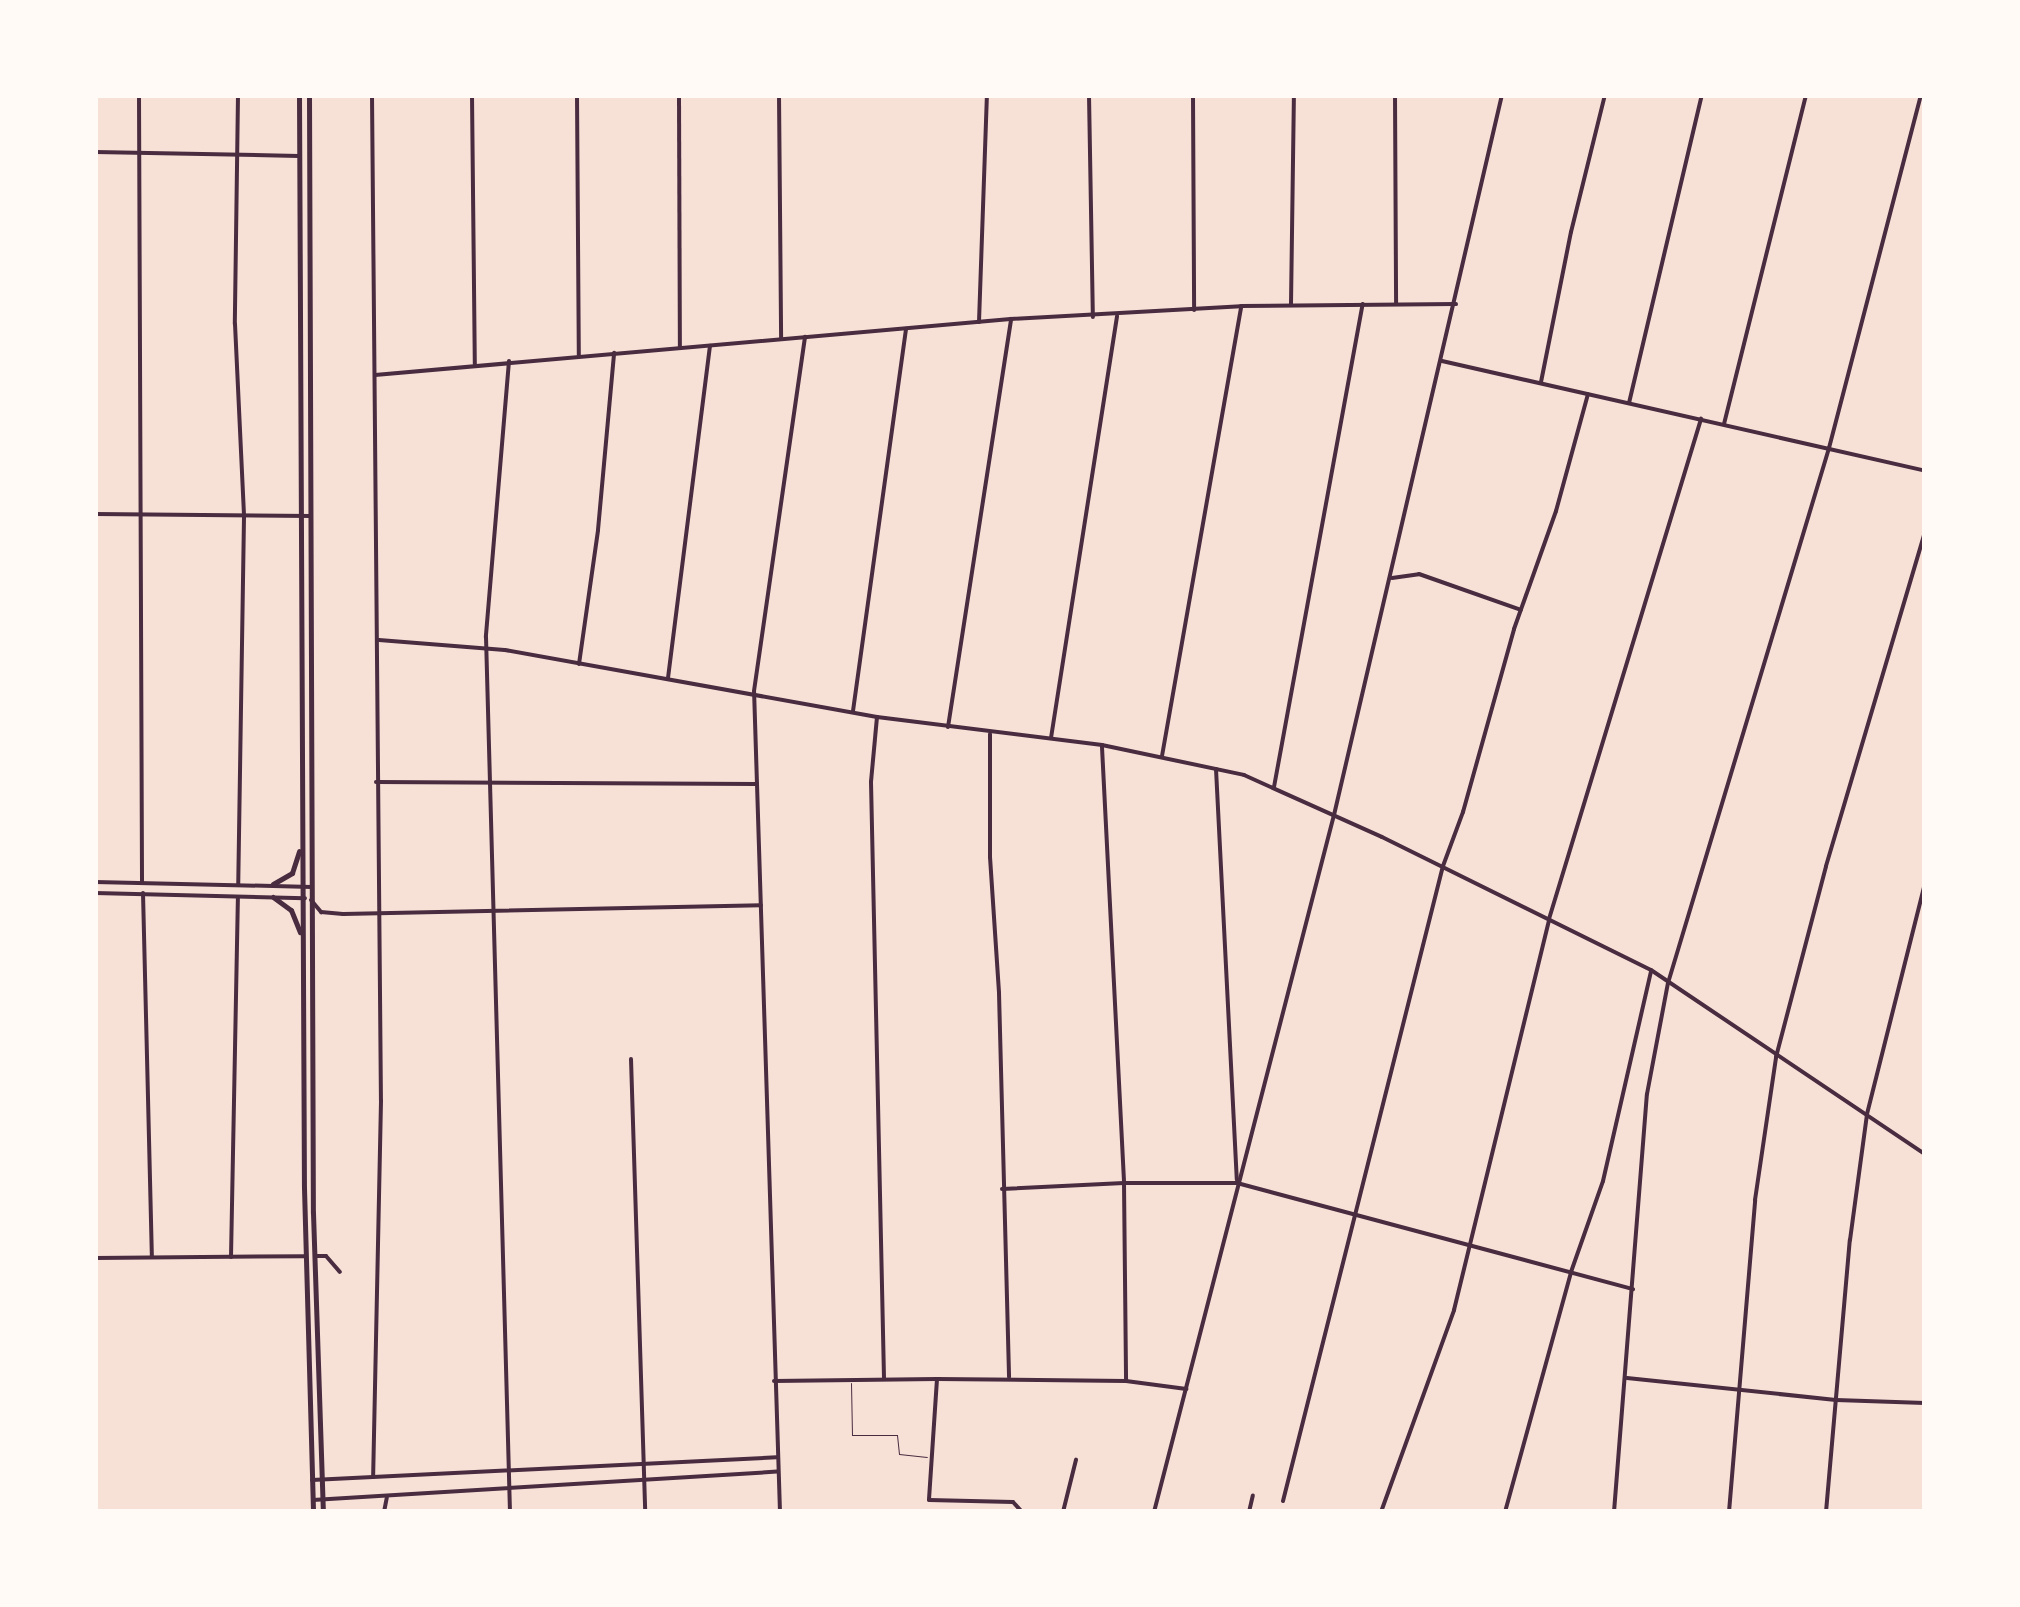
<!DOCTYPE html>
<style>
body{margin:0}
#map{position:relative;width:2020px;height:1607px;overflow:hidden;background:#f7e1d7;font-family:"Noto Sans",sans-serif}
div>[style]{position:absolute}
.service>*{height:1px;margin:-0.5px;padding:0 0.5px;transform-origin:0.5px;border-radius:0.5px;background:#4a2c40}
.minor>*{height:4px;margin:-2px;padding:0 2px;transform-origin:2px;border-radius:2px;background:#4a2c40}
.tertiary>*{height:4px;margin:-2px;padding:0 2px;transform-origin:2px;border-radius:2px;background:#4a2c40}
.primary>*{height:5px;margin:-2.5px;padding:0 2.5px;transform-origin:2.5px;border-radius:2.5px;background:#4a2c40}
span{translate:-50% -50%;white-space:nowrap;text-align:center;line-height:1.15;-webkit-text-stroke:8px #fffaf5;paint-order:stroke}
.frame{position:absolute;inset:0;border:98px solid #fffaf5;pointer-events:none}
</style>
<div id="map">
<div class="service">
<i style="left:851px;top:1383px;width:52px;rotate:88.9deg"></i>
<i style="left:852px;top:1435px;width:45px"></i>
<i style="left:897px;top:1435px;width:19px;rotate:84deg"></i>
<i style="left:899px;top:1454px;width:28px;rotate:6deg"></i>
</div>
<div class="minor">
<i style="left:139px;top:95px;width:788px;rotate:89.78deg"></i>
<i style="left:238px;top:95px;width:229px;rotate:90.8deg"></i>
<i style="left:235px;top:324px;width:193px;rotate:87.3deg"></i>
<i style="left:244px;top:517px;width:368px;rotate:90.9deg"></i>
<i style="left:372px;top:95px;width:1006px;rotate:89.49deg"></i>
<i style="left:381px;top:1101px;width:376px;rotate:91.2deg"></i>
<i style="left:472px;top:95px;width:269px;rotate:89.4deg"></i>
<i style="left:577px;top:95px;width:260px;rotate:89.6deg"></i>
<i style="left:679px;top:95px;width:253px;rotate:89.8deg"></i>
<i style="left:779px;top:95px;width:243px;rotate:89.5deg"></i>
<i style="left:1089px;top:95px;width:222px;rotate:89deg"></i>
<i style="left:1193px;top:95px;width:215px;rotate:89.7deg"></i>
<i style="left:1395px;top:95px;width:208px;rotate:89.7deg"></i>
<i style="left:95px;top:152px;width:204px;rotate:1.1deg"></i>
<i style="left:1291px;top:304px;width:209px;rotate:-89.2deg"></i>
<i style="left:979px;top:322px;width:227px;rotate:-88deg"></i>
<i style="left:509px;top:361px;width:277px;rotate:94.8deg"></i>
<i style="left:486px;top:637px;width:875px;rotate:88.43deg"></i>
<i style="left:1442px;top:361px;width:495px;rotate:12.8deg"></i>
<i style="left:375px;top:375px;width:638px;rotate:-5.03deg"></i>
<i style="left:1011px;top:319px;width:230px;rotate:-3.2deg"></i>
<i style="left:1241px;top:306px;width:215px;rotate:-0.5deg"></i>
<i style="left:1541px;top:382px;width:153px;rotate:-78.7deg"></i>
<i style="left:1571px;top:232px;width:141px;rotate:-76.1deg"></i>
<i style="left:1629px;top:403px;width:317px;rotate:-76.7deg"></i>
<i style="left:1724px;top:424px;width:339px;rotate:-76deg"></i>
<i style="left:95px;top:514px;width:216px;rotate:0.5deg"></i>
<i style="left:1392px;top:578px;width:27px;rotate:-8deg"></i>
<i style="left:1419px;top:574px;width:108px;rotate:19.4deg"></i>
<i style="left:379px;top:640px;width:126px;rotate:4.5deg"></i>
<i style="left:505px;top:650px;width:378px;rotate:10.2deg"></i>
<i style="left:877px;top:717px;width:227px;rotate:7.1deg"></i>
<i style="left:1102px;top:745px;width:145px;rotate:11.9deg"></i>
<i style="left:1244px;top:775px;width:151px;rotate:24.2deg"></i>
<i style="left:1382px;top:837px;width:300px;rotate:26.3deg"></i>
<i style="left:1651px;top:970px;width:330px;rotate:33.9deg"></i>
<i style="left:579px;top:664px;width:135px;rotate:-81.9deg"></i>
<i style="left:598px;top:530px;width:178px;rotate:-84.8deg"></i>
<i style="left:668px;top:678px;width:335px;rotate:-82.8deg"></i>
<i style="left:853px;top:711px;width:386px;rotate:-82.1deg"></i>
<i style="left:877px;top:717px;width:65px;rotate:95.3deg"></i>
<i style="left:871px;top:782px;width:597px;rotate:88.75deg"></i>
<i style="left:948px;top:727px;width:413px;rotate:-81.2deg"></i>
<i style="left:990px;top:734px;width:123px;rotate:90deg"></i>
<i style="left:990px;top:857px;width:136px;rotate:86.2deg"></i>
<i style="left:999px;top:993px;width:384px;rotate:88.5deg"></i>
<i style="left:1051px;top:738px;width:427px;rotate:-81.1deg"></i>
<i style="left:1102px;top:747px;width:437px;rotate:87.1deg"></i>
<i style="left:1124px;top:1183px;width:198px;rotate:89.4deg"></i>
<i style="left:1162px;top:756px;width:455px;rotate:-80deg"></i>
<i style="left:1216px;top:769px;width:411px;rotate:87.1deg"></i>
<i style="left:376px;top:782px;width:381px;rotate:0.3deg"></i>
<i style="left:1274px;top:787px;width:491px;rotate:-79.6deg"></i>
<i style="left:143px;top:893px;width:364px;rotate:88.6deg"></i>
<i style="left:311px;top:900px;width:16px;rotate:50deg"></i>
<i style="left:321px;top:912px;width:22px;rotate:5deg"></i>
<i style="left:343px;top:914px;width:418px;rotate:-1.2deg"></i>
<i style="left:631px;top:1059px;width:453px;rotate:88.2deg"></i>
<i style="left:1002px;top:1189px;width:122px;rotate:-2.8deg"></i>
<i style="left:1124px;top:1183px;width:113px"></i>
<i style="left:1237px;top:1183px;width:410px;rotate:15deg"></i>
<i style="left:317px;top:1256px;width:9px"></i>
<i style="left:326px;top:1256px;width:21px;rotate:49deg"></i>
<i style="left:231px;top:1257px;width:360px;rotate:-88.9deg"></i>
<i style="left:95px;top:1258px;width:209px;rotate:-0.5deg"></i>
<i style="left:1627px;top:1378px;width:210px;rotate:6deg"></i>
<i style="left:1836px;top:1400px;width:89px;rotate:1.9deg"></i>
<i style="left:937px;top:1379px;width:189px;rotate:0.6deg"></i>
<i style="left:1126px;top:1381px;width:61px;rotate:7.6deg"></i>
<i style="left:774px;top:1381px;width:163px;rotate:-0.7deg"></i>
<i style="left:937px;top:1379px;width:121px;rotate:93.8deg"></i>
<i style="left:929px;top:1500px;width:84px;rotate:1.4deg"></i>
<i style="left:1013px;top:1502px;width:13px;rotate:48deg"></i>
<i style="left:312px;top:1480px;width:465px;rotate:-2.8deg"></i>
<i style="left:313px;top:1500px;width:465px;rotate:-3.5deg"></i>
<i style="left:1283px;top:1501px;width:655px;rotate:-75.86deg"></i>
<i style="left:1443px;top:866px;width:58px;rotate:-69.7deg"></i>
<i style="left:1463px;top:812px;width:190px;rotate:-74.4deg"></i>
<i style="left:1514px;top:629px;width:125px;rotate:-70.4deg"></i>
<i style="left:1556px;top:511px;width:121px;rotate:-74.7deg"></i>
<i style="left:384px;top:1512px;width:15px;rotate:-79deg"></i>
<i style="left:780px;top:1512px;width:821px;rotate:-91.81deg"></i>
<i style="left:754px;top:691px;width:358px;rotate:-81.8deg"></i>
<i style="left:1063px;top:1512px;width:54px;rotate:-76deg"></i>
<i style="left:1154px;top:1512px;width:720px;rotate:-75.52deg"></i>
<i style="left:1334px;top:815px;width:739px;rotate:-76.87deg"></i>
<i style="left:1249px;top:1512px;width:17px;rotate:-77deg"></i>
<i style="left:1381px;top:1512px;width:215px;rotate:-70.1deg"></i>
<i style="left:1454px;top:1310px;width:402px;rotate:-76.3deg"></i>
<i style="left:1549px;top:919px;width:523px;rotate:-73.09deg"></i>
<i style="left:1505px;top:1512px;width:249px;rotate:-74.6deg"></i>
<i style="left:1571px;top:1272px;width:96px;rotate:-70.6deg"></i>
<i style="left:1603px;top:1181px;width:215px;rotate:-77.1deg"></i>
<i style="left:1614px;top:1512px;width:419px;rotate:-85.5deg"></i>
<i style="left:1647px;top:1094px;width:113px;rotate:-79.3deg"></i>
<i style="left:1668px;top:983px;width:559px;rotate:-73.25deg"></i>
<i style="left:1829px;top:448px;width:365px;rotate:-75.4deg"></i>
<i style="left:1729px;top:1512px;width:313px;rotate:-85.2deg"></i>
<i style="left:1755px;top:1200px;width:145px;rotate:-81.6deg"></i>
<i style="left:1776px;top:1057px;width:197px;rotate:-75.3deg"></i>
<i style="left:1826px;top:866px;width:348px;rotate:-73.5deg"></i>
<i style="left:1826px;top:1512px;width:273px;rotate:-85deg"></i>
<i style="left:1850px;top:1240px;width:127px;rotate:-82.3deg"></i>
<i style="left:1867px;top:1114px;width:238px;rotate:-75.9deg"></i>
<i style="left:1924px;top:1512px;width:15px;rotate:-86deg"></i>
</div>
<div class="tertiary">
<i style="left:95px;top:882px;width:217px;rotate:1.3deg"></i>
<i style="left:95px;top:893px;width:210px;rotate:1.4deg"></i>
</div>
<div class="primary">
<i style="left:299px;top:95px;width:1093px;rotate:89.74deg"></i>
<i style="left:304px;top:1188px;width:324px;rotate:88.4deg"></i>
<i style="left:309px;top:95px;width:1118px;rotate:89.8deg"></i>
<i style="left:313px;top:1213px;width:299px;rotate:88.1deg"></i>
<i style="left:273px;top:884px;width:22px;rotate:-30deg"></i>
<i style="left:292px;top:873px;width:23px;rotate:-72deg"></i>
<i style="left:273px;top:897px;width:22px;rotate:36deg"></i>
<i style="left:291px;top:910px;width:24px;rotate:68deg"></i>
</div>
<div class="frame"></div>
</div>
